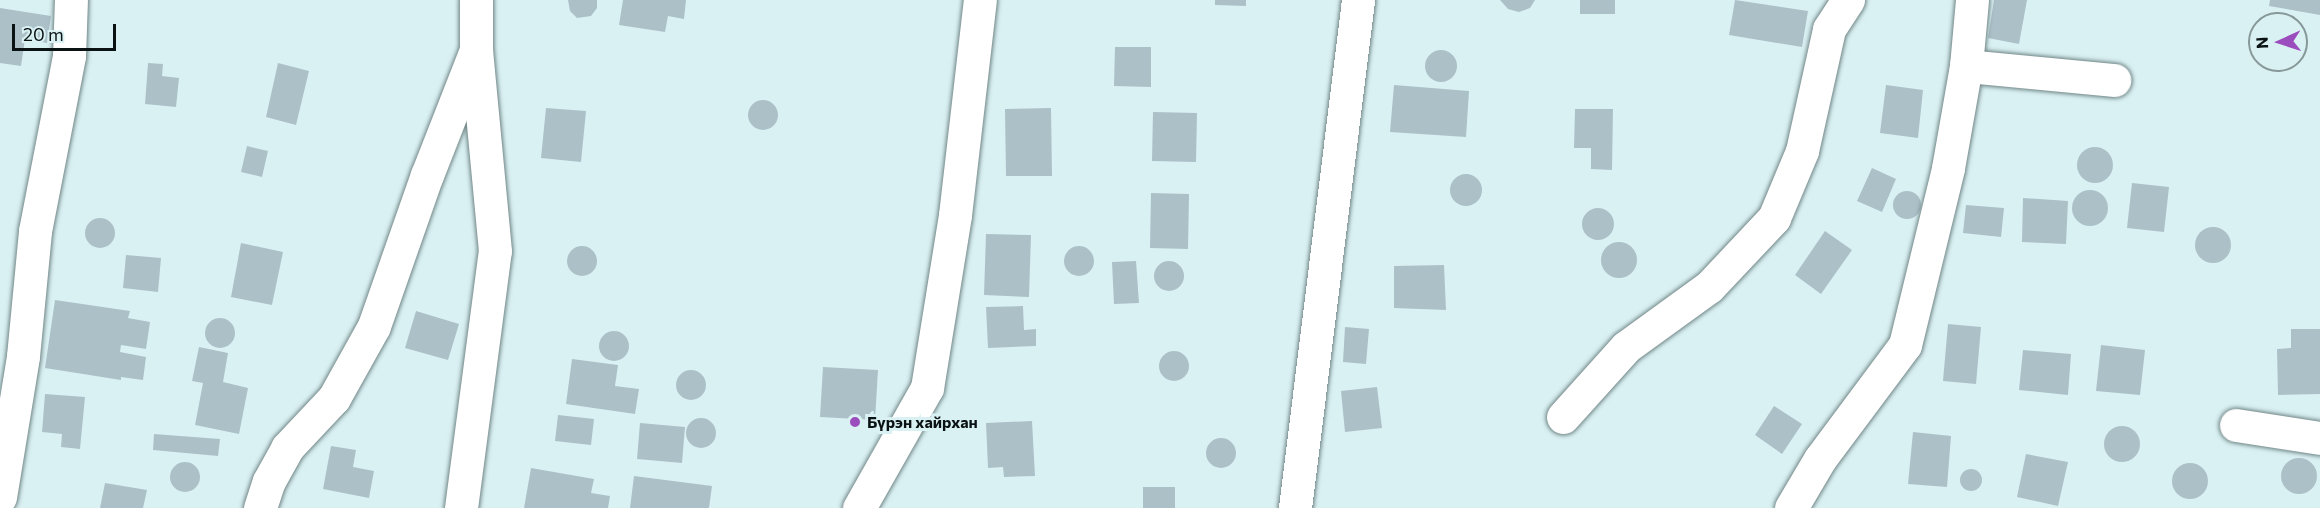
<!DOCTYPE html>
<meta charset="utf-8">
<style>
body{margin:0}
#map{position:relative;width:2320px;height:508px;overflow:hidden;background:#daf1f3;font-family:Commissioner,sans-serif}
div>[style]{position:absolute}
.building>*{inset:0;background:#acc0c8}
.round{border-radius:50%}
.roads{filter:drop-shadow(0 0 2px #718687) drop-shadow(0 0 2px #718687)}
.minor>*{height:33px;margin:-16.5px;padding:0 16.5px;transform-origin:16.5px;border-radius:16.5px;background:#fff}
.dots>*{width:16px;height:16px;translate:-50% -50%;box-sizing:border-box;border:3px solid #daf1f3;border-radius:50%}
span{translate:-50% -50%;white-space:nowrap;text-align:center;line-height:1.15;-webkit-text-stroke:6px #daf1f3;paint-order:stroke}
.poi-label{font-size:16px;color:#0a1213;font-weight:700}
.left{translate:0 -50%;text-align:left}
.north{position:absolute;left:2248px;top:12px;width:60px;height:60px;box-sizing:border-box;background:#daf1f3;border:2px solid #879899;border-radius:50%;rotate:267deg;font-size:16px;font-weight:700;line-height:24px;text-align:center;color:#0a1213}
.north::after{content:'';display:block;margin:auto;width:21px;height:27px;background:#9b4dbe;clip-path:polygon(50% 0,100% 100%,50% 72%,0 100%)}
.scale{position:absolute;left:12px;top:24px;width:104px;height:27px;box-sizing:border-box;border:3px solid #0a1213;border-top:0;padding-left:8px;font-size:18px;line-height:21px;white-space:nowrap;color:#0a1213;-webkit-text-stroke:4px #daf1f3;paint-order:stroke}
</style>
<div id="map">
<div class="building">
<i style="clip-path:polygon(568px 0,597px 0,597px 8px,591px 16px,577px 18px,570px 11px)"></i>
<i style="clip-path:polygon(623px 0,686px 0,684px 19px,668px 16px,665px 32px,619px 25px)"></i>
<i style="clip-path:polygon(1215px 0,1246px 0,1246px 6px,1215px 5px)"></i>
<i style="clip-path:polygon(1500px 0,1535px 0,1530px 8px,1519px 12px,1508px 9px)"></i>
<i style="clip-path:polygon(1580px 0,1615px 0,1615px 14px,1580px 14px)"></i>
<i style="clip-path:polygon(1735px 0,1808px 11px,1802px 47px,1729px 35px)"></i>
<i style="clip-path:polygon(1994px 0,2027px 0,2019px 44px,1988px 38px)"></i>
<i style="clip-path:polygon(2270px 0,2320px 0,2320px 15px,2269px 6px)"></i>
<i style="clip-path:polygon(0 8px,51px 16px,47px 43px,25px 39px,21px 66px,0 63px)"></i>
<i style="clip-path:polygon(1115px 47px,1151px 47px,1151px 87px,1114px 86px)"></i>
<i class="round" style="left:1425px;top:50px;width:32px;height:32px"></i>
<i style="clip-path:polygon(148px 63px,163px 64px,162px 76px,179px 78px,176px 107px,145px 104px)"></i>
<i style="clip-path:polygon(278px 63px,309px 71px,296px 125px,266px 117px)"></i>
<i style="clip-path:polygon(1394px 85px,1469px 91px,1466px 137px,1390px 132px)"></i>
<i style="clip-path:polygon(1886px 85px,1923px 90px,1918px 138px,1880px 133px)"></i>
<i class="round" style="left:748px;top:100px;width:30px;height:30px"></i>
<i style="clip-path:polygon(546px 108px,586px 111px,581px 162px,541px 158px)"></i>
<i style="clip-path:polygon(1051px 108px,1052px 176px,1006px 176px,1005px 109px)"></i>
<i style="clip-path:polygon(1575px 109px,1613px 109px,1612px 170px,1591px 169px,1591px 148px,1574px 148px)"></i>
<i style="clip-path:polygon(1153px 112px,1197px 113px,1196px 162px,1152px 161px)"></i>
<i style="clip-path:polygon(247px 146px,268px 151px,262px 177px,241px 172px)"></i>
<i class="round" style="left:2077px;top:147px;width:36px;height:36px"></i>
<i style="clip-path:polygon(1872px 168px,1896px 179px,1882px 212px,1857px 201px)"></i>
<i class="round" style="left:1450px;top:174px;width:32px;height:32px"></i>
<i style="clip-path:polygon(2132px 183px,2169px 187px,2164px 232px,2127px 228px)"></i>
<i class="round" style="left:2072px;top:190px;width:36px;height:36px"></i>
<i class="round" style="left:1893px;top:191px;width:28px;height:28px"></i>
<i style="clip-path:polygon(1151px 193px,1189px 194px,1188px 249px,1150px 248px)"></i>
<i style="clip-path:polygon(2023px 198px,2068px 201px,2066px 244px,2022px 242px)"></i>
<i style="clip-path:polygon(1966px 205px,2004px 208px,2001px 237px,1963px 233px)"></i>
<i class="round" style="left:1582px;top:208px;width:32px;height:32px"></i>
<i class="round" style="left:85px;top:218px;width:30px;height:30px"></i>
<i class="round" style="left:2195px;top:227px;width:36px;height:36px"></i>
<i style="clip-path:polygon(1825px 231px,1852px 250px,1821px 294px,1795px 275px)"></i>
<i style="clip-path:polygon(986px 234px,1031px 235px,1029px 297px,984px 295px)"></i>
<i class="round" style="left:1601px;top:242px;width:36px;height:36px"></i>
<i style="clip-path:polygon(241px 243px,283px 252px,272px 305px,231px 297px)"></i>
<i class="round" style="left:1064px;top:246px;width:30px;height:30px"></i>
<i class="round" style="left:567px;top:246px;width:30px;height:30px"></i>
<i style="clip-path:polygon(126px 255px,161px 258px,158px 292px,123px 288px)"></i>
<i style="clip-path:polygon(1136px 261px,1139px 303px,1114px 304px,1112px 262px)"></i>
<i class="round" style="left:1154px;top:261px;width:30px;height:30px"></i>
<i style="clip-path:polygon(1444px 265px,1446px 310px,1394px 308px,1394px 266px)"></i>
<i style="clip-path:polygon(55px 300px,130px 311px,128px 318px,150px 322px,146px 349px,121px 345px,120px 352px,146px 357px,143px 380px,121px 377px,121px 380px,45px 368px)"></i>
<i style="clip-path:polygon(1023px 306px,1024px 330px,1036px 329px,1036px 346px,988px 348px,986px 307px)"></i>
<i style="clip-path:polygon(416px 311px,459px 324px,448px 360px,405px 348px)"></i>
<i class="round" style="left:205px;top:318px;width:30px;height:30px"></i>
<i style="clip-path:polygon(1948px 324px,1981px 327px,1976px 384px,1943px 381px)"></i>
<i style="clip-path:polygon(1345px 327px,1369px 329px,1366px 364px,1343px 362px)"></i>
<i style="clip-path:polygon(2291px 329px,2320px 329px,2320px 394px,2278px 395px,2277px 349px,2291px 348px)"></i>
<i class="round" style="left:599px;top:331px;width:30px;height:30px"></i>
<i style="clip-path:polygon(2101px 345px,2145px 350px,2140px 395px,2096px 391px)"></i>
<i style="clip-path:polygon(199px 347px,228px 353px,223px 382px,248px 388px,239px 434px,195px 425px,203px 383px,192px 381px)"></i>
<i style="clip-path:polygon(2023px 350px,2071px 354px,2068px 395px,2019px 390px)"></i>
<i class="round" style="left:1159px;top:351px;width:30px;height:30px"></i>
<i style="clip-path:polygon(572px 359px,618px 365px,615px 386px,639px 389px,635px 414px,566px 404px)"></i>
<i style="clip-path:polygon(823px 367px,878px 370px,875px 420px,820px 417px)"></i>
<i class="round" style="left:676px;top:370px;width:30px;height:30px"></i>
<i style="clip-path:polygon(1377px 387px,1382px 428px,1345px 432px,1341px 391px)"></i>
<i style="clip-path:polygon(45px 394px,85px 397px,80px 449px,61px 447px,62px 434px,42px 432px)"></i>
<i style="clip-path:polygon(1774px 406px,1802px 424px,1782px 454px,1755px 435px)"></i>
<i style="clip-path:polygon(558px 415px,594px 419px,591px 445px,555px 441px)"></i>
<i class="round" style="left:686px;top:418px;width:30px;height:30px"></i>
<i style="clip-path:polygon(1032px 421px,1035px 476px,1004px 477px,1003px 467px,988px 468px,986px 423px)"></i>
<i style="clip-path:polygon(640px 423px,685px 427px,682px 463px,637px 459px)"></i>
<i class="round" style="left:2104px;top:426px;width:36px;height:36px"></i>
<i style="clip-path:polygon(1913px 432px,1951px 436px,1947px 487px,1908px 484px)"></i>
<i style="clip-path:polygon(154px 434px,220px 439px,218px 456px,153px 450px)"></i>
<i class="round" style="left:1206px;top:438px;width:30px;height:30px"></i>
<i style="clip-path:polygon(331px 446px,356px 450px,353px 467px,374px 471px,369px 498px,323px 489px)"></i>
<i style="clip-path:polygon(2026px 454px,2068px 462px,2058px 506px,2017px 497px)"></i>
<i class="round" style="left:2281px;top:458px;width:36px;height:36px"></i>
<i class="round" style="left:170px;top:462px;width:30px;height:30px"></i>
<i class="round" style="left:2172px;top:463px;width:36px;height:36px"></i>
<i style="clip-path:polygon(531px 468px,594px 479px,591px 493px,610px 496px,608px 508px,524px 508px)"></i>
<i class="round" style="left:1960px;top:469px;width:22px;height:22px"></i>
<i style="clip-path:polygon(634px 476px,712px 486px,709px 508px,630px 508px)"></i>
<i style="clip-path:polygon(105px 483px,147px 490px,143px 508px,100px 508px)"></i>
<i style="clip-path:polygon(1143px 487px,1175px 487px,1175px 508px,1143px 508px)"></i>
</div>
<div class="roads">
<div class="minor">
<i style="left:1966px;top:66px;width:149px;rotate:5.4deg"></i>
<i style="left:1563px;top:417px;width:94px;rotate:-48deg"></i>
<i style="left:1626px;top:347px;width:102px;rotate:-35.9deg"></i>
<i style="left:1709px;top:287px;width:95px;rotate:-46.7deg"></i>
<i style="left:1774px;top:218px;width:73px;rotate:-67.3deg"></i>
<i style="left:1802px;top:151px;width:125px;rotate:-77.5deg"></i>
<i style="left:1829px;top:29px;width:35px;rotate:-57deg"></i>
<i style="left:2236px;top:425px;width:85px;rotate:8.8deg"></i>
<i style="left:0;top:497px;width:143px;rotate:-80.7deg"></i>
<i style="left:23px;top:356px;width:126px;rotate:-84.5deg"></i>
<i style="left:35px;top:231px;width:178px;rotate:-79deg"></i>
<i style="left:69px;top:56px;width:56px;rotate:-88deg"></i>
<i style="left:260px;top:508px;width:28px;rotate:-72deg"></i>
<i style="left:269px;top:481px;width:38px;rotate:-61deg"></i>
<i style="left:287px;top:448px;width:69px;rotate:-46.8deg"></i>
<i style="left:334px;top:398px;width:82px;rotate:-60.9deg"></i>
<i style="left:374px;top:326px;width:160px;rotate:-70.7deg"></i>
<i style="left:427px;top:175px;width:134px;rotate:-68.6deg"></i>
<i style="left:461px;top:508px;width:259px;rotate:-82.5deg"></i>
<i style="left:495px;top:251px;width:202px;rotate:-95.4deg"></i>
<i style="left:476px;top:50px;width:50px;rotate:-90deg"></i>
<i style="left:859px;top:508px;width:138px;rotate:-60.5deg"></i>
<i style="left:927px;top:388px;width:175px;rotate:-80.8deg"></i>
<i style="left:955px;top:215px;width:216px;rotate:-83.4deg"></i>
<i style="left:1295px;top:508px;width:512px;rotate:-82.93deg"></i>
<i style="left:1791px;top:508px;width:57px;rotate:-59.4deg"></i>
<i style="left:1820px;top:459px;width:142px;rotate:-53.3deg"></i>
<i style="left:1905px;top:345px;width:182px;rotate:-76.3deg"></i>
<i style="left:1948px;top:168px;width:104px;rotate:-80deg"></i>
<i style="left:1966px;top:66px;width:66px;rotate:-84.8deg"></i>
</div>
</div>
<div class="dots">
<i style="left:855px;top:422px;background:#9b4dbe"></i>
</div>
<div class="poi-label">
<span class="left" style="left:867px;top:422px">Бүрэн хайрхан</span>
</div>
<div class="north">N</div>
<div class="scale">20 m</div>
</div>
